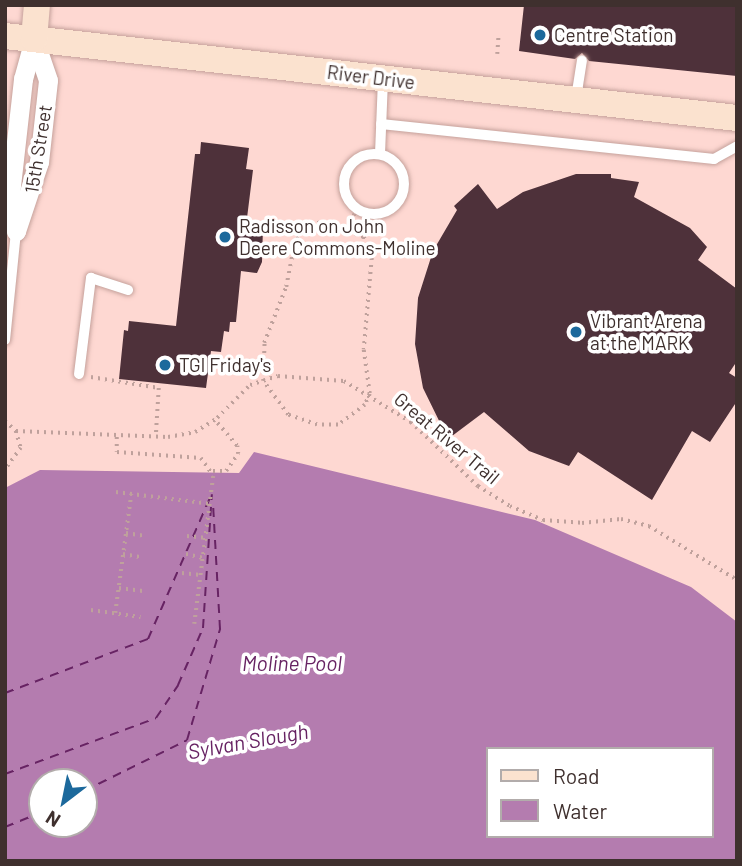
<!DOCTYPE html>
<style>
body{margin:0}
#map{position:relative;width:742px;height:866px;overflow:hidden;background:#fed8d2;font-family:Barlow,sans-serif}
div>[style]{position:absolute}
.water>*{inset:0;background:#b47caf}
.ferry>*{height:2px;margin-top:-1px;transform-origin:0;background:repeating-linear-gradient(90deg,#672363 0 9px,transparent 0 16px)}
.building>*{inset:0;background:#4e313a}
.path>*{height:3.5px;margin-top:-1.75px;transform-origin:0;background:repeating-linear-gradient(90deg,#bfa19c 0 2px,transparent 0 7px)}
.roads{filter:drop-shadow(0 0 2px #c5a19b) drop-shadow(0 0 2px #c5a19b)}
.lane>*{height:10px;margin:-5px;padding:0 5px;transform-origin:5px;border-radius:5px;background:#fff}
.lane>.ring{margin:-5px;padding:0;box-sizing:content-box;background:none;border:10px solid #fff;border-radius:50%}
.street>*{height:19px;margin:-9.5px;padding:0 9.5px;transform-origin:9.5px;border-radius:9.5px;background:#fff}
.secondary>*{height:26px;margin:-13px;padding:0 13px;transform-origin:13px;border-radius:13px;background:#fbe2cf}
.dots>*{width:19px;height:19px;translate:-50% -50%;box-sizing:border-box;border:4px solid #fff;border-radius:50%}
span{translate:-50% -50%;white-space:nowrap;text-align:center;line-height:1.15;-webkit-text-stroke:7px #fff;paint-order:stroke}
.poi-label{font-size:19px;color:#3f302e}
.left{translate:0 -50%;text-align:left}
.street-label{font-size:19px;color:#3f302e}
.water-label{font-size:21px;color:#672363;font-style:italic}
.frame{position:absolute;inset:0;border:7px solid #3f302e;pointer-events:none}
.legend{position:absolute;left:486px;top:747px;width:228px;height:91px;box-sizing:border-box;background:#fff;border:2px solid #b2acab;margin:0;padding:9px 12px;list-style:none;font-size:21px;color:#3f302e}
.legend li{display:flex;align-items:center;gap:14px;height:35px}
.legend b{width:35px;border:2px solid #b2acab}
.north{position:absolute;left:28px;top:768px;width:70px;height:70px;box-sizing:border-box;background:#fff;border:2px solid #b2acab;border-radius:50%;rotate:212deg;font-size:19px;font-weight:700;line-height:28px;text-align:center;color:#3f302e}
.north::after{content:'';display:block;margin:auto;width:24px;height:32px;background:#1c699c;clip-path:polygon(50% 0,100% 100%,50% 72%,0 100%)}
</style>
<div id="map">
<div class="water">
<i style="clip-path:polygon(evenodd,254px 452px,535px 520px,691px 587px,737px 622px,737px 861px,5px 861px,5px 488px,40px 470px,239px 473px,254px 452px,488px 749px,712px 749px,712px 836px,488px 836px,488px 749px,254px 452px,42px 782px,84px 782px,84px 824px,42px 824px,42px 782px)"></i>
</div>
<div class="ferry">
<i style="left:5px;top:693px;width:153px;rotate:-20.7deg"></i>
<i style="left:148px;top:639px;width:154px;rotate:-66.3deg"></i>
<i style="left:5px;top:774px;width:161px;rotate:-20.3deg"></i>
<i style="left:156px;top:718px;width:40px;rotate:-56deg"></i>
<i style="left:178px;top:685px;width:62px;rotate:-66.3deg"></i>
<i style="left:203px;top:628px;width:134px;rotate:-86.2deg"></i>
<i style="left:84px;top:791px;width:115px;rotate:-26.3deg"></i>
<i style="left:187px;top:740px;width:116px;rotate:-73.4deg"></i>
<i style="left:220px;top:629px;width:125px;rotate:-93.2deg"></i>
<i style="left:5px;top:827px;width:40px;rotate:-22deg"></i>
</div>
<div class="building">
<i style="clip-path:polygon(524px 5px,737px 5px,737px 76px,589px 61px,582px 53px,575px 59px,519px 51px)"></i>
<i style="clip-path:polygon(201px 142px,249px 148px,246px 169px,253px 170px,246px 226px,263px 227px,262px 262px,257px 273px,241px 271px,236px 322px,230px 322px,229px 332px,224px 331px,221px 352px,211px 351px,206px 388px,119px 379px,124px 330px,128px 331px,129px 321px,176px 326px,195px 154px,200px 154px)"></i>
<i style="clip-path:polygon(576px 174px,611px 174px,611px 178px,639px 182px,634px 197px,690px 228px,707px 247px,698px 260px,737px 289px,737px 361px,729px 373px,737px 378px,737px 401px,710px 442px,692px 431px,652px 500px,578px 452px,569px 466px,529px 451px,484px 412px,448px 439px,423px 388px,415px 344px,418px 298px,433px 251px,457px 210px,454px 206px,478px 184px,497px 209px,523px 192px)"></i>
</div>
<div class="path">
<i style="left:497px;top:54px;width:16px;rotate:-86deg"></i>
<i style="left:322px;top:222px;width:45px;rotate:19.7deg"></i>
<i style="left:364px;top:237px;width:22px;rotate:69deg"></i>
<i style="left:372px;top:258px;width:92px;rotate:95deg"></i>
<i style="left:364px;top:350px;width:44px;rotate:82.2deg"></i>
<i style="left:370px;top:394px;width:12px;rotate:114deg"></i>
<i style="left:365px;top:405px;width:34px;rotate:143deg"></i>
<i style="left:338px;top:425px;width:21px;rotate:180deg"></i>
<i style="left:317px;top:425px;width:31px;rotate:-161deg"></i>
<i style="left:288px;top:415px;width:42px;rotate:-126.3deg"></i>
<i style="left:263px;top:381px;width:38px;rotate:-88deg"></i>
<i style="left:264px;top:343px;width:60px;rotate:-68.6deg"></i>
<i style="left:286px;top:287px;width:43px;rotate:-79.2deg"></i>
<i style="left:294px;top:245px;width:21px;rotate:-61deg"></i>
<i style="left:304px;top:227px;width:19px;rotate:-16deg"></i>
<i style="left:349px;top:229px;width:21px;rotate:-71deg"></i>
<i style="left:91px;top:377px;width:69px;rotate:9.2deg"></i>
<i style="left:159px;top:388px;width:49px;rotate:93.5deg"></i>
<i style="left:5px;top:421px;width:15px;rotate:42deg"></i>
<i style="left:16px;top:431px;width:18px;rotate:74deg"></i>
<i style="left:21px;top:448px;width:27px;rotate:126deg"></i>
<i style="left:16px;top:431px;width:152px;rotate:2.3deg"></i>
<i style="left:168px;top:437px;width:27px;rotate:-10deg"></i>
<i style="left:195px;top:432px;width:26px;rotate:-32deg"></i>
<i style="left:217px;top:418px;width:47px;rotate:-45deg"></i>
<i style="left:250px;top:385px;width:29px;rotate:-18deg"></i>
<i style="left:278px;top:376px;width:66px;rotate:4.3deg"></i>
<i style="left:344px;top:381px;width:79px;rotate:31.5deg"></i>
<i style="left:411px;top:422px;width:93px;rotate:43.7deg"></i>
<i style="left:478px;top:486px;width:38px;rotate:32deg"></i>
<i style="left:510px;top:506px;width:36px;rotate:23deg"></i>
<i style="left:543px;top:520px;width:39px;rotate:4deg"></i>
<i style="left:582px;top:523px;width:39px;rotate:-6deg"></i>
<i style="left:621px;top:519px;width:29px;rotate:14deg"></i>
<i style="left:649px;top:526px;width:103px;rotate:31.5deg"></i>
<i style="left:117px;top:437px;width:15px;rotate:90deg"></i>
<i style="left:117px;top:452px;width:84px;rotate:4.1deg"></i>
<i style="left:201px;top:458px;width:21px;rotate:55deg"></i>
<i style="left:213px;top:471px;width:13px"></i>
<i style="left:226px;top:471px;width:21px;rotate:-55deg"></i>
<i style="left:238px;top:454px;width:8px;rotate:-97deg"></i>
<i style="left:237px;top:446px;width:35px;rotate:-131deg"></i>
<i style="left:116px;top:492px;width:96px;rotate:7.2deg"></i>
<i style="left:126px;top:533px;width:18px;rotate:9deg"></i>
<i style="left:187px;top:536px;width:20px;rotate:6deg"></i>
<i style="left:123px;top:554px;width:17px;rotate:10deg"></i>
<i style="left:186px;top:554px;width:18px;rotate:13deg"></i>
<i style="left:182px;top:573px;width:19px;rotate:6deg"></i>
<i style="left:119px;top:588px;width:26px;rotate:7deg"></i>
<i style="left:91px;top:610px;width:50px;rotate:8deg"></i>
<i style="left:115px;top:613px;width:120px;rotate:-82.3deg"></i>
<i style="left:194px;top:624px;width:149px;rotate:-82.7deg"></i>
</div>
<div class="roads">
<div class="lane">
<i style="left:576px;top:98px;width:38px;rotate:-81deg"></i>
<i style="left:381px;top:124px;width:335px;rotate:6deg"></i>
<i style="left:714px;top:159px;width:26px;rotate:-29deg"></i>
<i class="ring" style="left:344px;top:154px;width:50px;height:50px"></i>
<i style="left:380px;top:154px;width:75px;rotate:-87.7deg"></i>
<i style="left:5px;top:340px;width:110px;rotate:-84.2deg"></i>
<i style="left:79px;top:374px;width:97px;rotate:-82.9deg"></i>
<i style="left:91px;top:278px;width:39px;rotate:18deg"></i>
</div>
<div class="street">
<i style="left:16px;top:231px;width:73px;rotate:-71.6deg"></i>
<i style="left:39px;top:162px;width:82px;rotate:-83.7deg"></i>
<i style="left:48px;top:80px;width:43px;rotate:-108.9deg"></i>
<i style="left:16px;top:231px;width:36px;rotate:-99deg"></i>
<i style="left:10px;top:195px;width:117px;rotate:-83.6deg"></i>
<i style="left:23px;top:79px;width:41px;rotate:-74.6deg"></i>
</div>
<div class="secondary">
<i style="left:5px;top:36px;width:737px;rotate:6.39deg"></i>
<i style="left:34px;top:39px;width:34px;rotate:-85deg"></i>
</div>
</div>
<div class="dots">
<i style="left:540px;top:35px;background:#1c699c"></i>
<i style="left:225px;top:237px;background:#1c699c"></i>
<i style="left:576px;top:332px;background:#1c699c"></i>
<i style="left:165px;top:365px;background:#1c699c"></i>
</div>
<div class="poi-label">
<span class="left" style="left:554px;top:35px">Centre Station</span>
<span class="left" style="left:239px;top:237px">Radisson on John<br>Deere Commons-Moline</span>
<span class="left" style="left:590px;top:332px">Vibrant Arena<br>at the MARK</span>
<span class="left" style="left:179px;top:365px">TGI Friday's</span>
</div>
<div class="street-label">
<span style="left:371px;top:77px;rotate:7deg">River Drive</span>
<span style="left:38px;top:149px;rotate:-81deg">15th Street</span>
<span style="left:447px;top:438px;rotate:40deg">Great River Trail</span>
</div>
<div class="water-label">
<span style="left:292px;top:663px">Moline Pool</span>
<span style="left:248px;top:741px;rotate:-10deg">Sylvan Slough</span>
</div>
<div class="frame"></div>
<ul class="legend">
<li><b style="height:9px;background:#fbe2cf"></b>Road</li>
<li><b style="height:19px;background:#b47caf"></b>Water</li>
</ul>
<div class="north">N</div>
</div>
